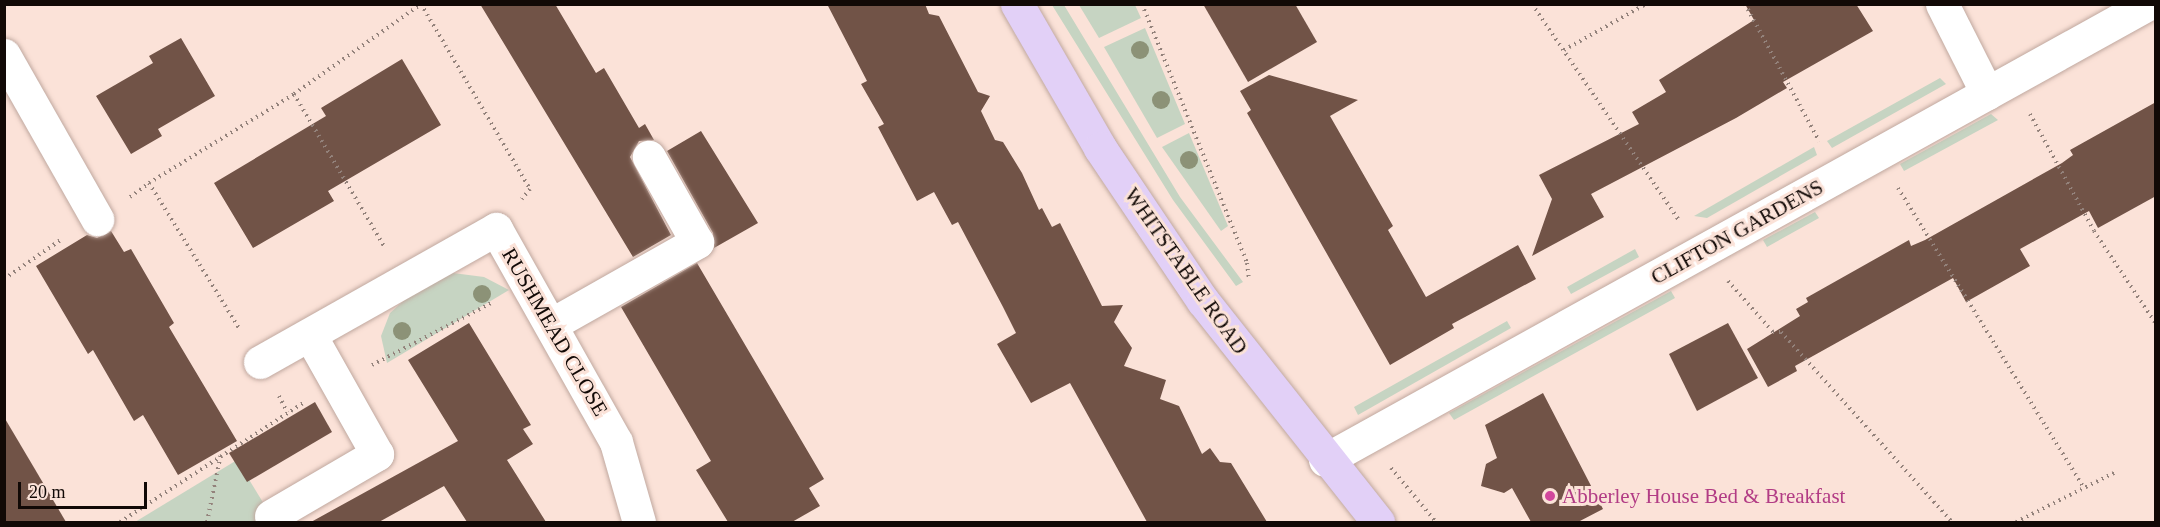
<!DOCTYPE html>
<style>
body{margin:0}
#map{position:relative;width:2160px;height:527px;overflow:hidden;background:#fbe2d8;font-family:"Times New Roman",serif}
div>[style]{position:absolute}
.green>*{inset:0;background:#c6d4c2}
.building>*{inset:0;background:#715347}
.path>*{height:4px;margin-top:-2px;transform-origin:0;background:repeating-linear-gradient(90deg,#93827b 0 1.5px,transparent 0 6px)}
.roads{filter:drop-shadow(0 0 2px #c0a89f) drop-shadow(0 0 2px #c0a89f)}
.minor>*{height:33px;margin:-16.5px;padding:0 16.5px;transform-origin:16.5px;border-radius:16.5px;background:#fff}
.major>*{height:33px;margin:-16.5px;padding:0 16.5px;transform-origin:16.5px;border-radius:16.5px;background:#e2d0f7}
.trees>*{width:18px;height:18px;margin:-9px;border-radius:50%;background:#8c9277}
.dots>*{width:16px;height:16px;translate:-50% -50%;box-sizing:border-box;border:3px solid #fbe2d8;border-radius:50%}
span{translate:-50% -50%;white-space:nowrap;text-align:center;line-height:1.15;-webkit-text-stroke:6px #fbe2d8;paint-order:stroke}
.street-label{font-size:21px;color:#110906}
.hotel-label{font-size:21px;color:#b23c85}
.left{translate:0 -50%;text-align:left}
.frame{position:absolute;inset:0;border:6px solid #110906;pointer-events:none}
.scale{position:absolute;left:18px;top:482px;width:129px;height:27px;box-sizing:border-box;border:3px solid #110906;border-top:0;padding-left:8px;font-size:18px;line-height:21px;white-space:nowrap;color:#110906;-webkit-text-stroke:4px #fbe2d8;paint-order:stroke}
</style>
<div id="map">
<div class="green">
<i style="clip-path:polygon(1052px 5px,1064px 5px,1180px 197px,1243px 282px,1236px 286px,1173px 200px)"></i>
<i style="clip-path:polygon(1079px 5px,1135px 5px,1141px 18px,1099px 38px)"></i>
<i style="clip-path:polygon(1145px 28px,1185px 124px,1157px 138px,1104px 47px)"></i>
<i style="clip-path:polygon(1940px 78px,1946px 84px,1832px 148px,1827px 141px)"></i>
<i style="clip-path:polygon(1991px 114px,1998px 120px,1904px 171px,1900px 164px)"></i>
<i style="clip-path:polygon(1189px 133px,1228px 226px,1221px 231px,1162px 147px)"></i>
<i style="clip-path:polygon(1814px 147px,1817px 155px,1707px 218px,1694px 216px)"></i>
<i style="clip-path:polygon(1815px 212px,1819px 218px,1767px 247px,1763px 240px)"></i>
<i style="clip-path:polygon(1635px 249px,1639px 257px,1571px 294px,1567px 287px)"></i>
<i style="clip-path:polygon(453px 273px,484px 277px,509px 290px,387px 363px,381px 336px,390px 313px,411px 294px)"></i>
<i style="clip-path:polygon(1671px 291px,1675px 298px,1454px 420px,1449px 413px)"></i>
<i style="clip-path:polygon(1507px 321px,1511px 328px,1358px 415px,1354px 407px)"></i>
<i style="clip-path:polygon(237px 460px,275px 522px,135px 522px)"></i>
</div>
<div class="building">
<i style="clip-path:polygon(480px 4px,555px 4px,596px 73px,604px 68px,639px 128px,645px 124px,654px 140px,639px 141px,630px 157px,671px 235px,633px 257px)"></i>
<i style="clip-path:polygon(827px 4px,925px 4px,929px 14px,939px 16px,978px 92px,990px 96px,981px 111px,995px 140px,1003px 142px,1022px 173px,1039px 210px,1042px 208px,1052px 227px,1060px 223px,1102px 306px,1123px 305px,1114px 322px,1132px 348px,1124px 366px,1166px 380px,1160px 399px,1179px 406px,1202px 454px,1210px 448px,1220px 462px,1231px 463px,1267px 522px,1147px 522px,1070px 383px,1031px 403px,997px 344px,1016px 333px,1003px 307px,958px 222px,952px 225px,934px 192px,917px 201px,878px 127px,884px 124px,861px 84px,867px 81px)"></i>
<i style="clip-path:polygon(1203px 4px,1295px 4px,1317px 42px,1248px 82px)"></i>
<i style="clip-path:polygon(1745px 4px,1856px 4px,1873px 31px,1783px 82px,1787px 88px,1736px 118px,1591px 194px,1604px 217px,1532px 256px,1552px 199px,1539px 175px,1639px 124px,1632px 112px,1666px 92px,1659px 80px,1754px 20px)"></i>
<i style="clip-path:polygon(181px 38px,215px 96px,158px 129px,162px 136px,131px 154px,96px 96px,153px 63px,149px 56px)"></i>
<i style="clip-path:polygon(402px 59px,441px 125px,328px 191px,334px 201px,253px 248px,214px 183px,326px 116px,321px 108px)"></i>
<i style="clip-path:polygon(1269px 75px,1358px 100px,1330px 116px,1393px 226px,1388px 230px,1426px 297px,1518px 245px,1536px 279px,1452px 324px,1454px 328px,1390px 365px,1247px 113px,1251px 110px,1240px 91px)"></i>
<i style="clip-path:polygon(2156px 102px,2156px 196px,2098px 228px,2089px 211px,2020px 249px,2030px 266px,1966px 302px,1953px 278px,1795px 366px,1797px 371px,1768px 387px,1747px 349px,1800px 316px,1796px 309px,1808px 302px,1806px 298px,1909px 240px,1911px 246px,1925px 240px,2062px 163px,2073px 155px,2070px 150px)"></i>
<i style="clip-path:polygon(701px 131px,758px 223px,714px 248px,713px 233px,667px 151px)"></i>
<i style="clip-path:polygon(111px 231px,124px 252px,131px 249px,174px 323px,169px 327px,237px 441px,178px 475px,143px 415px,134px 421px,93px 350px,88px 354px,36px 266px,87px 235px,97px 238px)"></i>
<i style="clip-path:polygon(697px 263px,824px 479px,809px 488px,820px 506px,792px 522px,728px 522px,696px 470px,711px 461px,621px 307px)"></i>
<i style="clip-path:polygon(469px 323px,531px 425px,523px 429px,533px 444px,507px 460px,546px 522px,467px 522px,444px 486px,379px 522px,311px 522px,458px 441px,408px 360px)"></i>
<i style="clip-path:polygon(1728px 323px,1758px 378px,1697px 411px,1669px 354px)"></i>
<i style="clip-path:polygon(1543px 393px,1603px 509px,1578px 522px,1531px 522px,1512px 488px,1504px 493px,1481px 486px,1486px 464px,1497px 458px,1485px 425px)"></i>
<i style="clip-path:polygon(315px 402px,332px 432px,247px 482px,229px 453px)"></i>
<i style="clip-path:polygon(4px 417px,36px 471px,66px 522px,4px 522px)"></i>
</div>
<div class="path">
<i style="left:421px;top:4px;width:215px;rotate:59.5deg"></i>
<i style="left:530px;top:189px;width:13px;rotate:129deg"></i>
<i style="left:1142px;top:4px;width:279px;rotate:67.9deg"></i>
<i style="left:1247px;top:263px;width:17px;rotate:83deg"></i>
<i style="left:1532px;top:4px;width:260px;rotate:55.8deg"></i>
<i style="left:1745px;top:4px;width:156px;rotate:61.6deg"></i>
<i style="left:1564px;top:50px;width:94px;rotate:-29.3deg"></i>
<i style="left:294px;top:94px;width:179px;rotate:59.4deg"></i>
<i style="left:2030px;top:114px;width:133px;rotate:61.3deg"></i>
<i style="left:2094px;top:231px;width:112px;rotate:56.3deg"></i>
<i style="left:149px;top:183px;width:170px;rotate:-31.5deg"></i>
<i style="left:294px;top:94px;width:156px;rotate:-35.3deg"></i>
<i style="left:1898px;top:188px;width:353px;rotate:58.2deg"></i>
<i style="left:130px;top:197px;width:24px;rotate:-36deg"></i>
<i style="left:149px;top:183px;width:173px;rotate:58.2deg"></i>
<i style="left:4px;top:279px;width:70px;rotate:-34.6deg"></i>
<i style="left:1728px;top:281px;width:68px;rotate:48.6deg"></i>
<i style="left:1773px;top:332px;width:8px"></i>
<i style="left:1781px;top:332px;width:256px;rotate:48deg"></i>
<i style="left:372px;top:365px;width:136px;rotate:-27.5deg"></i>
<i style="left:279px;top:396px;width:18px;rotate:63deg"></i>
<i style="left:1391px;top:468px;width:70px;rotate:50.2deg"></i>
<i style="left:120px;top:522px;width:221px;rotate:-33deg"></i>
<i style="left:207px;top:522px;width:69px;rotate:-78.4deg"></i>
<i style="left:2016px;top:522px;width:110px;rotate:-26.6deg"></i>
</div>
<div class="roads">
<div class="minor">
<i style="left:1942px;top:4px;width:100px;rotate:63.2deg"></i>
<i style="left:4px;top:55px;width:189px;rotate:60.4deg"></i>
<i style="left:552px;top:324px;width:167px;rotate:-29.5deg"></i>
<i style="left:697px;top:242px;width:98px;rotate:-119.5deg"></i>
<i style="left:260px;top:362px;width:271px;rotate:-29.4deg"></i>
<i style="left:496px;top:229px;width:244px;rotate:60.6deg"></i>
<i style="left:616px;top:442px;width:83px;rotate:74deg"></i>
<i style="left:1325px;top:460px;width:941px;rotate:-28.99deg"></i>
<i style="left:271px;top:516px;width:123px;rotate:-30.3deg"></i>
<i style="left:377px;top:454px;width:137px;rotate:-119.4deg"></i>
</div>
<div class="major">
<i style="left:1017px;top:4px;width:166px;rotate:60deg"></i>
<i style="left:1100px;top:148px;width:184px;rotate:56.1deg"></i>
<i style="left:1203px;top:301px;width:282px;rotate:51.6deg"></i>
</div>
</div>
<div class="trees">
<i style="left:1140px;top:50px"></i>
<i style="left:1161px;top:100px"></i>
<i style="left:1189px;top:160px"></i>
<i style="left:482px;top:294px"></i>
<i style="left:402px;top:331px"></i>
</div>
<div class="dots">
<i style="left:1550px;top:496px;background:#d1479c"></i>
</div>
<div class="street-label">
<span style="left:1737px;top:232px;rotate:-29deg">CLIFTON GARDENS</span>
<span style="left:1186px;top:271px;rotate:55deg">WHITSTABLE ROAD</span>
<span style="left:555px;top:332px;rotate:60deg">RUSHMEAD CLOSE</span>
</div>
<div class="hotel-label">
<span class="left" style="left:1562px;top:496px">Abberley House Bed &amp; Breakfast</span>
</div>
<div class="frame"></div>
<div class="scale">20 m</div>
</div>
